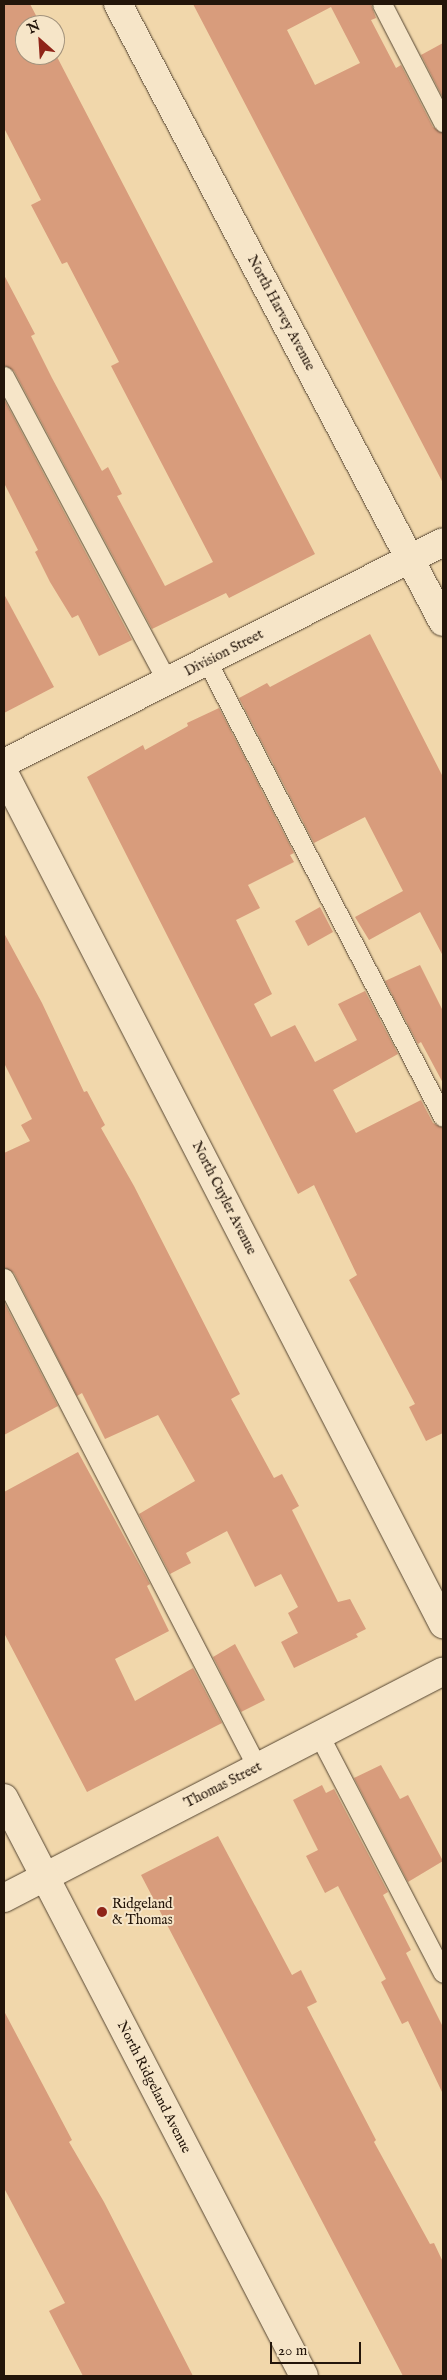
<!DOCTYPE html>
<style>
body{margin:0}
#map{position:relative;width:447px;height:2380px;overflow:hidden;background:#f1d7ab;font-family:"IM FELL English",serif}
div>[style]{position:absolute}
.building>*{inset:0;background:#d89c7c}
.roads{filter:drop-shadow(0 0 1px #564632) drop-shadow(0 0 1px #564632)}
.lane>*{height:19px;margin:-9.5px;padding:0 9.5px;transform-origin:9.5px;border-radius:9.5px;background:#f6e5c8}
.street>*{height:28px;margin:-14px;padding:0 14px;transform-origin:14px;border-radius:14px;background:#f6e5c8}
.secondary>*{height:28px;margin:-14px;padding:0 14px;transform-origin:14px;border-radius:14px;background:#f6e5c8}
.dots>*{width:14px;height:14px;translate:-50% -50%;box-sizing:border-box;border:2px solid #f6e5c8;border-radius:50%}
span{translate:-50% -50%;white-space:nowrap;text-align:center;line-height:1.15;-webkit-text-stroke:4px #f6e5c8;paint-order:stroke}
.street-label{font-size:14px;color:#23150a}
.poi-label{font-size:14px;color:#23150a}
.left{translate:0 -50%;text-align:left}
.frame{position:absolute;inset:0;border:5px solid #23150a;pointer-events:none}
.north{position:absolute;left:15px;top:15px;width:50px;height:50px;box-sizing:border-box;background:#f6e5c8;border:1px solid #a2927c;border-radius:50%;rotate:334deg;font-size:14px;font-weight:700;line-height:20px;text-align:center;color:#23150a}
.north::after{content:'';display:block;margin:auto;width:18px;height:22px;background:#8f2418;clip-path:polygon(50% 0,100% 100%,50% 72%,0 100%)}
.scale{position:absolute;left:270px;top:2342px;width:91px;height:22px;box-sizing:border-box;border:2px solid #23150a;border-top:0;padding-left:6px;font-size:15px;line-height:18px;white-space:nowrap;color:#23150a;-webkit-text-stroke:4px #f6e5c8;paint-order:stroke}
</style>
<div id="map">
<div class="building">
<i style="clip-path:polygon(4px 4px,30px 4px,41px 25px,25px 25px,25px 55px,55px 53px,315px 554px,229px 598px,226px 593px,152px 629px,14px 371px,4px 365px,4px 275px,35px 334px,31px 336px,52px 378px,102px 471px,108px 467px,122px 494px,117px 496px,165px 586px,213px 562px,111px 366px,119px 362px,67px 262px,62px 264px,31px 205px,41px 200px,4px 128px)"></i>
<i style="clip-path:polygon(evenodd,193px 4px,371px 4px,376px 18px,371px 20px,396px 68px,401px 65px,433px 127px,443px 133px,443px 483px,193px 4px,331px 7px,360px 63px,315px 85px,287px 30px,331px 7px)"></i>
<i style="clip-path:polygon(443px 43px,443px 98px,421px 55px)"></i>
<i style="clip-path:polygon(4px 399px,132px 640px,99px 656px,78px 615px,72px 618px,50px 582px,35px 552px,38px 550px,4px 483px)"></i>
<i style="clip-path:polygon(4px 594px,54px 687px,4px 713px)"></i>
<i style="clip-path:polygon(370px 634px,443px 777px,443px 956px,420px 912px,369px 940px,355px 917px,403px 891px,365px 817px,314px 843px,239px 698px,267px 683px,270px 687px)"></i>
<i style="clip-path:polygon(219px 708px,294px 853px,290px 855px,294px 862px,248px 885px,260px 908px,236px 920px,272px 994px,254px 1004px,271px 1037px,295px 1025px,315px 1062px,357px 1040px,338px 1004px,365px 991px,398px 1054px,333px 1090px,356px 1133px,421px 1100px,433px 1123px,443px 1128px,443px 1433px,426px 1441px,409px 1407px,415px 1404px,349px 1280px,357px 1275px,314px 1185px,298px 1194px,87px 777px,143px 745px,145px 750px,188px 726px,187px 723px)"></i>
<i style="clip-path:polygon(320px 907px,333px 932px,308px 946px,295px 921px)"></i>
<i style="clip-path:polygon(4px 933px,42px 1003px,84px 1092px,87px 1091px,105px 1125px,101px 1128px,134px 1186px,240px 1394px,231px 1399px,274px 1478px,282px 1474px,299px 1506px,292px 1510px,338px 1602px,350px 1599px,366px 1629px,356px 1634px,358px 1637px,294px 1668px,281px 1642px,298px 1633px,288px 1613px,298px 1607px,281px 1574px,255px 1587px,227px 1531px,186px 1553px,191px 1563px,170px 1574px,139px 1514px,195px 1481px,158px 1415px,105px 1439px,82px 1393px,77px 1396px,14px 1273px,4px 1267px,4px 1153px,30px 1141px,21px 1125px,32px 1119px,4px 1063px)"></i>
<i style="clip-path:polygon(420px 965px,443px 1011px,443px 1083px,421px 1042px,418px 1044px,385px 981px)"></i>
<i style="clip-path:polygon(4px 1302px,58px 1406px,4px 1435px)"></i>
<i style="clip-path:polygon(78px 1452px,150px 1584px,147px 1586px,169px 1631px,115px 1659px,135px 1701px,193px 1668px,222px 1723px,87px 1792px,4px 1633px,4px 1492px)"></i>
<i style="clip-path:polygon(235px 1644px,265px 1700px,241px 1712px,213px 1657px)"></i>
<i style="clip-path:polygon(381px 1765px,400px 1799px,408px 1795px,443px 1861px,408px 1882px,354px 1778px)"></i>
<i style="clip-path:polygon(322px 1785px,326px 1793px,334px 1789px,388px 1892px,383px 1895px,411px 1950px,406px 1953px,443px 2027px,443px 2094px,408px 2021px,402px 2024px,381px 1982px,386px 1979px,338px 1886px,325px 1893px,306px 1856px,318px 1850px,293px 1800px)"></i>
<i style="clip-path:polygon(218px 1836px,292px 1975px,301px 1970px,317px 2002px,307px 2007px,376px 2140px,374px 2142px,430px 2244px,434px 2243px,443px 2262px,443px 2376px,403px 2376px,141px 1875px)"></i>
<i style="clip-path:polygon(4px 2011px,72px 2140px,69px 2142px,104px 2202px,193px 2376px,83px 2376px,49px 2311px,65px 2303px,4px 2188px)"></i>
</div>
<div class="roads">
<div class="lane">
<i style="left:382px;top:4px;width:133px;rotate:62.7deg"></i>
<i style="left:4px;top:376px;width:346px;rotate:61.9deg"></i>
<i style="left:207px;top:661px;width:513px;rotate:62.64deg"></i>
<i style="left:4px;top:1278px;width:551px;rotate:62.64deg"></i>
<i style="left:319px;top:1735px;width:268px;rotate:62.5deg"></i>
</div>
<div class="street">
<i style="left:118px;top:4px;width:698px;rotate:62.26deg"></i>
<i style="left:4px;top:773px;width:958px;rotate:62.71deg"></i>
<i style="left:4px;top:1898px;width:494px;rotate:-27.3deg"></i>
</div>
<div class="secondary">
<i style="left:4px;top:763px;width:491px;rotate:-26.7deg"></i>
<i style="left:4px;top:1798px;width:651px;rotate:62.57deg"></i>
</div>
</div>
<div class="dots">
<i style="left:102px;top:1912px;background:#8f2418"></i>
</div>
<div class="street-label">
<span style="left:281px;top:313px;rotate:62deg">North Harvey Avenue</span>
<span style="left:224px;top:653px;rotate:-27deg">Division Street</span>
<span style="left:224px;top:1198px;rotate:63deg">North Cuyler Avenue</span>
<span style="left:223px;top:1785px;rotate:-27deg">Thomas Street</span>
<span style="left:154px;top:2087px;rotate:63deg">North Ridgeland Avenue</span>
</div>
<div class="poi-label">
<span class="left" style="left:112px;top:1912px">Ridgeland<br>&amp; Thomas</span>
</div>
<div class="frame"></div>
<div class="north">N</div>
<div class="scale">20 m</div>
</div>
